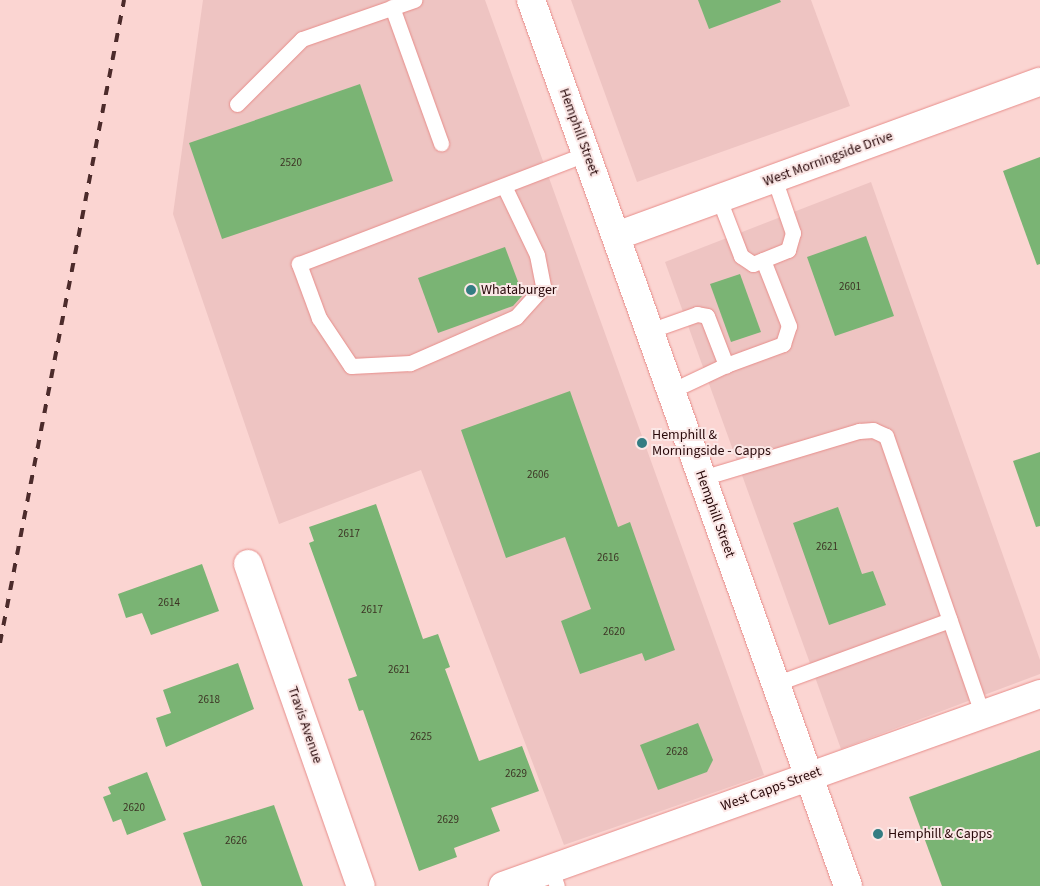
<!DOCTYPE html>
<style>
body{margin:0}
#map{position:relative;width:1040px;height:886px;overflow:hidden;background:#fbd5d2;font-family:"Source Sans 3",sans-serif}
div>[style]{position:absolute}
.built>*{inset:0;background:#eec4c2}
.building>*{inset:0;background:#7ab474}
.roads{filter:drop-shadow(0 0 1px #e78d8a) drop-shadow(0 0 1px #e78d8a)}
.lane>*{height:15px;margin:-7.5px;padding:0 7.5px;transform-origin:7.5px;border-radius:7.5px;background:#fff}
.street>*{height:28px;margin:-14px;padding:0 14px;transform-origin:14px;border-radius:14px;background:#fff}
.secondary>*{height:28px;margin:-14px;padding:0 14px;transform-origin:14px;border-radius:14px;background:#fff}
.rail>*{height:4px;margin-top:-2px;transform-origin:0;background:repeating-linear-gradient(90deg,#4c2b2b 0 9px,transparent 0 18px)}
.dots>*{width:14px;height:14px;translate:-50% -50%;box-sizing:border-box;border:2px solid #fbe7e6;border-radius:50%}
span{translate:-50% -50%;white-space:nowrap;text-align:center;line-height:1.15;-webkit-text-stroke:4px #fbe7e6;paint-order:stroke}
.number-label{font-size:11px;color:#3c3324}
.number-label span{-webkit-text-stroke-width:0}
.street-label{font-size:14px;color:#280809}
.poi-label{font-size:14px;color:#280809}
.left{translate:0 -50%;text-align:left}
</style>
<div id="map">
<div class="built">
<i style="clip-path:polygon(203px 0,485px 0,764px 775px,564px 845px,421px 470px,279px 524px,173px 214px)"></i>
<i style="clip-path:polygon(571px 0,811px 0,850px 106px,637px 182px)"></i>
<i style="clip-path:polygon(871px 182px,1040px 660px,1040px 674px,841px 749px,665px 262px)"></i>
</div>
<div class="building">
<i style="clip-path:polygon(698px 0,780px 0,781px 2px,709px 29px)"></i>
<i style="clip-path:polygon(360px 84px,393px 181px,222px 239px,189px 143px)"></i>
<i style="clip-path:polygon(1040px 157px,1040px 264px,1037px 265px,1003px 171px)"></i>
<i style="clip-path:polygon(866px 236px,894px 316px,835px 336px,807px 257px)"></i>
<i style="clip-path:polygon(505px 247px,523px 295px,513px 306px,438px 333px,418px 278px)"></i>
<i style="clip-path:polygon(740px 274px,761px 332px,731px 342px,710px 284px)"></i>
<i style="clip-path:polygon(570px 391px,618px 527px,630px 522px,675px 650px,645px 661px,642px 653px,580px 674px,561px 621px,591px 609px,565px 537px,506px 558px,461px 430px)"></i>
<i style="clip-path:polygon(1040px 452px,1040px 526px,1036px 527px,1013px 461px)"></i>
<i style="clip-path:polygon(376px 504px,423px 639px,438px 634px,450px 667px,445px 669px,479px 761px,522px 746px,539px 791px,491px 808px,500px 831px,454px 848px,457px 857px,419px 871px,363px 710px,359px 711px,348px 679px,357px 676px,309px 543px,314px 541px,309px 527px)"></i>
<i style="clip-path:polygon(838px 507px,862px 574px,873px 571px,886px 605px,829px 625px,793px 523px)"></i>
<i style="clip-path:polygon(202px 564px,219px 611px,151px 635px,142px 613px,126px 618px,118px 594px)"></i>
<i style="clip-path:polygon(238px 663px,254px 709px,166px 747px,156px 718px,171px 713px,163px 690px)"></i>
<i style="clip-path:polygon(698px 723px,713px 760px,707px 772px,658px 790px,640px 745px)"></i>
<i style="clip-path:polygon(1040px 750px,1040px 886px,942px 886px,909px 797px)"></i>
<i style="clip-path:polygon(147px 772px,166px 820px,127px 835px,121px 819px,113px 822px,103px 797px,111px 794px,108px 787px)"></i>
<i style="clip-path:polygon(274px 805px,303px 886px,202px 886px,183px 833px)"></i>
</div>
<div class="roads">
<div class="lane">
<i style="left:392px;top:7px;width:145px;rotate:70.2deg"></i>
<i style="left:237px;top:104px;width:92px;rotate:-45deg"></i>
<i style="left:302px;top:39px;width:119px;rotate:-19.2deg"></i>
<i style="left:504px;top:186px;width:76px;rotate:64.4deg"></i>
<i style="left:537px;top:255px;width:33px;rotate:79deg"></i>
<i style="left:543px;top:287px;width:40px;rotate:132deg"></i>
<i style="left:516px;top:317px;width:116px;rotate:156.5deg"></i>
<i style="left:410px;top:363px;width:59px;rotate:177.1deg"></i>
<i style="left:351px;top:366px;width:58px;rotate:-123.7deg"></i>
<i style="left:319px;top:318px;width:58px;rotate:-110.3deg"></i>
<i style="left:299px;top:264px;width:307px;rotate:-21deg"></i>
<i style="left:719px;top:199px;width:61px;rotate:68.9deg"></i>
<i style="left:741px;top:256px;width:14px;rotate:34deg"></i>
<i style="left:753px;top:264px;width:38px;rotate:-22deg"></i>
<i style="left:788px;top:250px;width:18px;rotate:-74deg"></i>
<i style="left:793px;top:233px;width:58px;rotate:-109.1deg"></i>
<i style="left:649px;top:331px;width:51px;rotate:-19.5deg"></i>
<i style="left:697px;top:314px;width:10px;rotate:11deg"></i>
<i style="left:707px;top:316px;width:53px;rotate:68.8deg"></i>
<i style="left:726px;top:365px;width:61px;rotate:154.7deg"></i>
<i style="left:726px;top:365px;width:61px;rotate:-20.2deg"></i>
<i style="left:783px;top:344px;width:19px;rotate:-72deg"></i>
<i style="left:789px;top:326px;width:71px;rotate:-111.5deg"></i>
<i style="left:702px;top:478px;width:164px;rotate:-16.7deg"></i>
<i style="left:859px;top:431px;width:14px;rotate:-4deg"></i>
<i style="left:873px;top:430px;width:14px;rotate:25deg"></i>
<i style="left:886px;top:436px;width:294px;rotate:70.9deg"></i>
<i style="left:775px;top:684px;width:186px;rotate:-20.1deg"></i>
<i style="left:551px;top:868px;width:19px;rotate:72deg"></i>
</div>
<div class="street">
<i style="left:248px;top:564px;width:341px;rotate:70.7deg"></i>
<i style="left:503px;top:886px;width:570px;rotate:-19.67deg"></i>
</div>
<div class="secondary">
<i style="left:531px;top:0;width:941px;rotate:70.31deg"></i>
<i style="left:616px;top:236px;width:451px;rotate:-20deg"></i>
</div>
</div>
<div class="rail">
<i style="left:0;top:643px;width:655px;rotate:-79.08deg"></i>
</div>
<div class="dots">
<i style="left:471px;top:290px;background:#347d83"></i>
<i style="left:642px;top:443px;background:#347d83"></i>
<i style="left:878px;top:834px;background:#347d83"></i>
</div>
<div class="number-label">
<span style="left:291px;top:163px">2520</span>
<span style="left:850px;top:287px">2601</span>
<span style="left:538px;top:475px">2606</span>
<span style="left:349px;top:534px">2617</span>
<span style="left:827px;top:547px">2621</span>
<span style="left:608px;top:558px">2616</span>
<span style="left:169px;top:603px">2614</span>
<span style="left:372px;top:610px">2617</span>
<span style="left:614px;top:632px">2620</span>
<span style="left:399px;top:670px">2621</span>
<span style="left:209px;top:700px">2618</span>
<span style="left:421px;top:737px">2625</span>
<span style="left:677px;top:752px">2628</span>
<span style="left:516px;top:774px">2629</span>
<span style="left:134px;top:808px">2620</span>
<span style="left:448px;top:820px">2629</span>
<span style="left:236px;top:841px">2626</span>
</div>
<div class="street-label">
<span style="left:579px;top:132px;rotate:70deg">Hemphill Street</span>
<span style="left:828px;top:159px;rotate:-20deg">West Morningside Drive</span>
<span style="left:715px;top:514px;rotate:70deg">Hemphill Street</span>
<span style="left:305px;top:725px;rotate:71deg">Travis Avenue</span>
<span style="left:771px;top:789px;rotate:-20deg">West Capps Street</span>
</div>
<div class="poi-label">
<span class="left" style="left:481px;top:290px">Whataburger</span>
<span class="left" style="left:652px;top:443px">Hemphill &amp;<br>Morningside - Capps</span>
<span class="left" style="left:888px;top:834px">Hemphill &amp; Capps</span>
</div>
</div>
